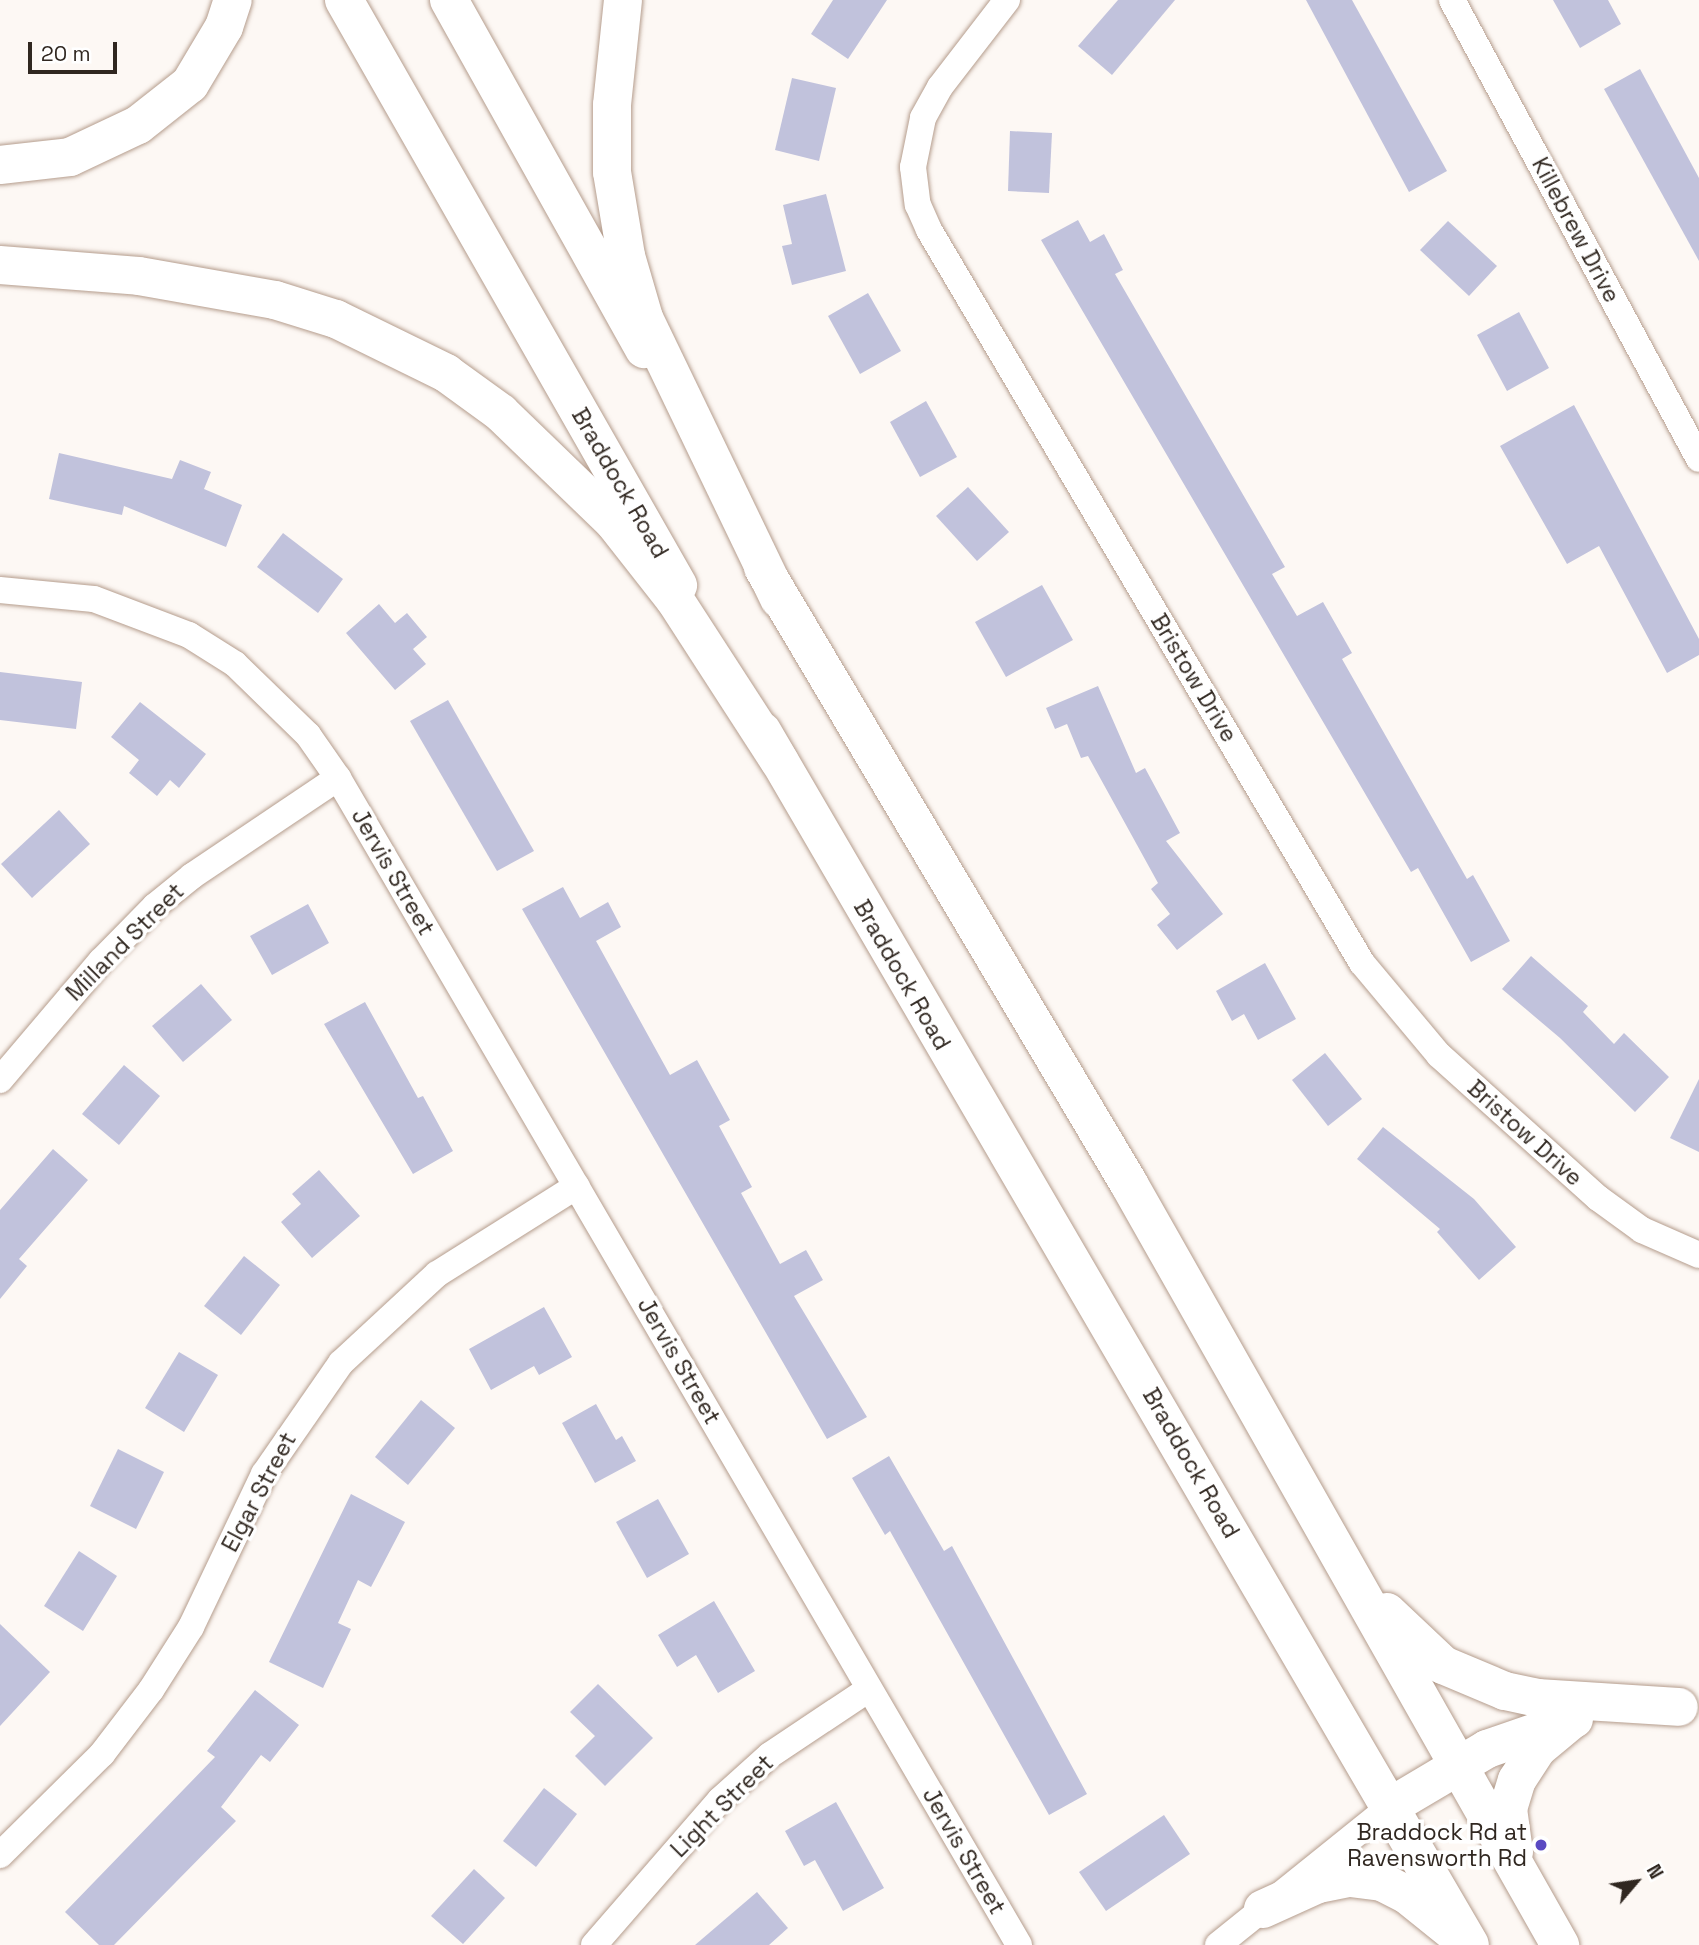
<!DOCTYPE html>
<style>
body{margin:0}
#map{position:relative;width:1699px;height:1945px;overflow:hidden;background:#fdf8f4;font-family:"Space Grotesk",sans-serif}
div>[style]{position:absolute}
.building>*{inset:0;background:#c1c2dc}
.roads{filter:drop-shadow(0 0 2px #b59d8d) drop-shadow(0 0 2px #b59d8d)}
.minor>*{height:26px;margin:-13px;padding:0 13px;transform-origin:13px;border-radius:13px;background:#fff}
.secondary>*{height:38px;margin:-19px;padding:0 19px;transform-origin:19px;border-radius:19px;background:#fff}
.primary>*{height:38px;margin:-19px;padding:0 19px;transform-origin:19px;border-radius:19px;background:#fff}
.motorway>*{height:38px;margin:-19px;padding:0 19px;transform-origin:19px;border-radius:19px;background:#fff}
.dots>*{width:19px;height:19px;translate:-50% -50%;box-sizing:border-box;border:4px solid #fff;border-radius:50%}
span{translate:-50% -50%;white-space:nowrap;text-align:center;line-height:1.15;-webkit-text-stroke:7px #fff;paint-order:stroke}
.street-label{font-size:23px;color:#302720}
.poi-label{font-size:23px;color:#302720}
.right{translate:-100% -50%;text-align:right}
.north{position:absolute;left:1601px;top:1847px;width:70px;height:70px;-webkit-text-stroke:5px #fff;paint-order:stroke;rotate:61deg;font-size:19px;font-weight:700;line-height:28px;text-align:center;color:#302720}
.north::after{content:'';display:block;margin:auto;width:24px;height:32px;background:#302720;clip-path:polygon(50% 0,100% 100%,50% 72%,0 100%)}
.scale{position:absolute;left:28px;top:42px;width:89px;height:32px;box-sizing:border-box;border:4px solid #302720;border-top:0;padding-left:9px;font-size:21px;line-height:24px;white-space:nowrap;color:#302720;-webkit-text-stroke:5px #fff;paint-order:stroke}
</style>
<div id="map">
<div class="building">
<i style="clip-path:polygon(833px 0,887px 0,848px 59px,811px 34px)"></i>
<i style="clip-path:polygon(1118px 0,1175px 0,1112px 75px,1078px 46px)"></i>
<i style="clip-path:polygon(1306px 0,1352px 0,1447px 171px,1409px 192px)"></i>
<i style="clip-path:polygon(1553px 0,1608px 0,1621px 24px,1580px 48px)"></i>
<i style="clip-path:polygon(1640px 69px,1699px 178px,1699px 261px,1604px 89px)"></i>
<i style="clip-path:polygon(792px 78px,836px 88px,819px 161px,775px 150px)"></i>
<i style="clip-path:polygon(1010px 131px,1052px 133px,1049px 193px,1008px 191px)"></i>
<i style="clip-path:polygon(826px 194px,846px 271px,792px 285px,782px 246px,792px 244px,783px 205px)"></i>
<i style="clip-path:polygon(1078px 220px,1090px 242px,1104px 234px,1123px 270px,1115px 274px,1285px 567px,1272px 574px,1297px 616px,1323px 602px,1352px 653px,1342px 659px,1467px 879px,1473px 875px,1510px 941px,1471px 962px,1418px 868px,1411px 872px,1041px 240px)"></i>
<i style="clip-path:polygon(1448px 221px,1497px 266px,1469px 296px,1420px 250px)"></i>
<i style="clip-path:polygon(868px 293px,901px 351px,860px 374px,828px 316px)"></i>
<i style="clip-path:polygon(1519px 312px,1549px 368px,1507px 391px,1477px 335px)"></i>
<i style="clip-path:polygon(926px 401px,957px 457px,920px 477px,890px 422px)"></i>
<i style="clip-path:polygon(1574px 405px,1699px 639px,1699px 655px,1667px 673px,1599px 546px,1567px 564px,1500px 446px)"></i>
<i style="clip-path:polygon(59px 453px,172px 479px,180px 460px,211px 472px,204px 489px,242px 505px,226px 547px,124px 506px,122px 515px,49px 499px)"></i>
<i style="clip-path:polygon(968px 487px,1009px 532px,977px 561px,936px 516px)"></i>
<i style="clip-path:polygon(283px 533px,343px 579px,318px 613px,257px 567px)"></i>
<i style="clip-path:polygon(1042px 585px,1073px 640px,1006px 677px,975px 622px)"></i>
<i style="clip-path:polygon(379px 604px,395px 623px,407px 613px,427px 637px,413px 649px,426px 664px,395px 690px,346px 633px)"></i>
<i style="clip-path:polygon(0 672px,82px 682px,76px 729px,0 720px)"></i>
<i style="clip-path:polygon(1098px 686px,1136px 773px,1145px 768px,1180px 833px,1166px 841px,1223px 914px,1177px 950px,1157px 925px,1170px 914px,1151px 889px,1158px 883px,1088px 756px,1081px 758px,1067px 724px,1055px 729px,1046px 708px)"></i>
<i style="clip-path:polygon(448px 700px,534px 851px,497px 871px,410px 721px)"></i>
<i style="clip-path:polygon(140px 702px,206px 754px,179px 788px,170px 780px,157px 796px,129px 773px,139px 760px,111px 737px)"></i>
<i style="clip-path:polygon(59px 810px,90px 844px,32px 898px,1px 864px)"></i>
<i style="clip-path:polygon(563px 887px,580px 918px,608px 902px,621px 927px,596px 941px,670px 1075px,697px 1060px,730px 1120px,719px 1126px,752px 1187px,741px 1193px,780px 1264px,806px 1250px,823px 1280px,794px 1296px,867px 1417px,827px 1439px,522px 909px)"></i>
<i style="clip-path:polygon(308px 904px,329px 943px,272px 975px,250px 936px)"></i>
<i style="clip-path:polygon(1531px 956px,1588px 1006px,1583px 1012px,1614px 1044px,1624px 1033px,1669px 1077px,1635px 1112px,1560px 1038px,1502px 989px)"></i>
<i style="clip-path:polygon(1265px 963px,1296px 1019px,1258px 1040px,1244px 1014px,1232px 1021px,1216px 991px)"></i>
<i style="clip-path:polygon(201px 984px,232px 1020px,183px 1062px,152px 1026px)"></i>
<i style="clip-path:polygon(365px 1002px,418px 1098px,423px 1096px,453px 1151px,413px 1174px,324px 1024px)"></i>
<i style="clip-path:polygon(1325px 1053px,1362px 1099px,1328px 1126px,1292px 1080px)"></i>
<i style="clip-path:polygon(124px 1065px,160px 1096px,119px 1145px,82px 1114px)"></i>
<i style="clip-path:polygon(1699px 1079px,1699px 1152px,1670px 1138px)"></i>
<i style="clip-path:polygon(1383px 1127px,1474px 1199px,1516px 1247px,1479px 1280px,1437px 1232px,1440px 1229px,1357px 1159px)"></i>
<i style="clip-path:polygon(53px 1149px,88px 1180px,19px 1259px,27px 1266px,0 1299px,0 1210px)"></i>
<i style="clip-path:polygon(319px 1170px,360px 1216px,312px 1258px,281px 1222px,301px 1204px,292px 1194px)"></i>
<i style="clip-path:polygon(244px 1256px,280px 1285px,241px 1335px,204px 1306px)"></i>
<i style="clip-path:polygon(544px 1307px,572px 1357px,539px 1375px,534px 1366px,491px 1390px,469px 1349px)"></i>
<i style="clip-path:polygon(179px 1352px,218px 1375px,184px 1432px,145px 1408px)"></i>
<i style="clip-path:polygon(421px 1400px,455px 1428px,408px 1485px,375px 1457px)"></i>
<i style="clip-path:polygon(596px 1404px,616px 1440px,622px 1436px,636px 1461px,595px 1483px,562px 1423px)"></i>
<i style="clip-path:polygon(118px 1449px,164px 1472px,136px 1529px,90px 1506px)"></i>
<i style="clip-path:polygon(889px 1456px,944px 1551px,952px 1546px,1087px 1794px,1049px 1815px,890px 1531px,885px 1535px,852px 1478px)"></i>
<i style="clip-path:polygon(351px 1494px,405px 1522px,371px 1587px,358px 1580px,338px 1623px,351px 1629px,323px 1688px,269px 1662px)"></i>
<i style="clip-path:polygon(658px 1499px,689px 1554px,647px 1578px,616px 1522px)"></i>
<i style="clip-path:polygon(79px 1551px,117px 1576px,83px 1631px,44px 1606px)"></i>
<i style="clip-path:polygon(714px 1601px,755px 1671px,718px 1693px,696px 1655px,677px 1667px,658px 1635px)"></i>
<i style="clip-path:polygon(0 1624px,50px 1672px,0 1726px)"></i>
<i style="clip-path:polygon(598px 1684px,653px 1738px,605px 1786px,575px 1756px,595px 1736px,570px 1712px)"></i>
<i style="clip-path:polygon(255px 1690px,299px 1725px,270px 1762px,261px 1755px,221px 1807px,236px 1821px,114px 1945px,99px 1945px,65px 1912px,215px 1757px,207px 1751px)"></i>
<i style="clip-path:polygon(544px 1788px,577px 1814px,536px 1867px,503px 1841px)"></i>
<i style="clip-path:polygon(836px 1802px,884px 1888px,843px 1911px,815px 1860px,804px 1866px,785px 1831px)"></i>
<i style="clip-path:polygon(1164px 1815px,1190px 1854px,1106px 1911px,1079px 1872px)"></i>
<i style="clip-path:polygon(474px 1869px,505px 1898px,463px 1944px,431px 1916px)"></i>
<i style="clip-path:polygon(757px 1892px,788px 1928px,769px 1945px,695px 1945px)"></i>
</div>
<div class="roads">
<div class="minor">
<i style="left:1007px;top:0;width:110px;rotate:127.6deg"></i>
<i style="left:940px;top:87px;width:35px;rotate:119deg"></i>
<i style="left:923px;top:118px;width:50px;rotate:101.5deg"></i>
<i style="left:913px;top:167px;width:38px;rotate:83deg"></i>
<i style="left:918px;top:205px;width:27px;rotate:66deg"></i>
<i style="left:929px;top:230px;width:851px;rotate:59.43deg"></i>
<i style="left:1362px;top:963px;width:120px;rotate:50.1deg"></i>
<i style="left:1439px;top:1055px;width:214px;rotate:42deg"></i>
<i style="left:1598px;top:1198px;width:54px;rotate:36deg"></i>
<i style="left:1642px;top:1230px;width:62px;rotate:23.7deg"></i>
<i style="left:1452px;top:0;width:521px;rotate:61.71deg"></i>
<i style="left:0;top:590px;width:94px;rotate:5.5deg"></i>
<i style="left:94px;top:599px;width:102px;rotate:20.8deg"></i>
<i style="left:189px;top:635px;width:54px;rotate:32.2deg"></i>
<i style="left:235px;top:664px;width:102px;rotate:44.2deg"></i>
<i style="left:308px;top:735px;width:52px;rotate:55.1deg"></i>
<i style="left:338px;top:778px;width:1351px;rotate:59.73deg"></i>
<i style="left:0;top:1080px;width:156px;rotate:-49.7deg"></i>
<i style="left:101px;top:961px;width:77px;rotate:-45.5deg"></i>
<i style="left:155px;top:906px;width:48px;rotate:-39deg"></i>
<i style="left:192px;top:876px;width:176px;rotate:-33.9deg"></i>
<i style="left:0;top:1855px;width:144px;rotate:-44.7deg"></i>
<i style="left:102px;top:1754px;width:81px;rotate:-52.6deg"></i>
<i style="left:151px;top:1690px;width:75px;rotate:-57.6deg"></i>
<i style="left:191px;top:1627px;width:170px;rotate:-64.5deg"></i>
<i style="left:264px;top:1474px;width:135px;rotate:-55.3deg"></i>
<i style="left:341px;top:1363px;width:131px;rotate:-42.8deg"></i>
<i style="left:437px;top:1274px;width:165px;rotate:-32.2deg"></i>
<i style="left:594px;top:1945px;width:192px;rotate:-49deg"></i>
<i style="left:720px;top:1800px;width:67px;rotate:-42deg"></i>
<i style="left:770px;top:1755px;width:119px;rotate:-33.7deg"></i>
<i style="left:1218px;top:1945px;width:222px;rotate:-38.8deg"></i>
</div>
<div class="secondary">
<i style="left:1391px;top:1806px;width:112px;rotate:-30.7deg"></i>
<i style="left:1487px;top:1749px;width:92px;rotate:-19deg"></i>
</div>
<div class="primary">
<i style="left:344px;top:0;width:674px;rotate:60.28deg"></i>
<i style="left:449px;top:0;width:400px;rotate:60.8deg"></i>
<i style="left:763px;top:568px;width:717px;rotate:59.28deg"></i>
<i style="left:1129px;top:1184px;width:875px;rotate:60.47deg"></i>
<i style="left:762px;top:731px;width:1405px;rotate:59.75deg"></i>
<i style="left:1387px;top:1612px;width:77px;rotate:43.4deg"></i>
<i style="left:1443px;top:1665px;width:67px;rotate:22.8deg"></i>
<i style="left:1505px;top:1691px;width:33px;rotate:12deg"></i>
<i style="left:1537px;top:1698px;width:142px;rotate:3.6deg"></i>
<i style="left:1514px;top:1852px;width:43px;rotate:-97.9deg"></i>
<i style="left:1508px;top:1809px;width:30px;rotate:-73deg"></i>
<i style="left:1517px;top:1780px;width:37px;rotate:-57deg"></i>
<i style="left:1537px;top:1749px;width:47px;rotate:-39.8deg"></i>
<i style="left:1263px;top:1909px;width:60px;rotate:-24.4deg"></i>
<i style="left:1318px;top:1884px;width:33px;rotate:-11deg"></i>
<i style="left:1350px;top:1878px;width:32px;rotate:7deg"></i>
<i style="left:1382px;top:1882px;width:27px;rotate:27deg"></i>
<i style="left:1406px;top:1894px;width:59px;rotate:38.8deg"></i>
</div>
<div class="motorway">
<i style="left:623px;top:0;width:106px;rotate:96deg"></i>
<i style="left:612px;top:105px;width:67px;rotate:90deg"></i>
<i style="left:612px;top:172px;width:85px;rotate:80.5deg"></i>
<i style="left:626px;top:256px;width:65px;rotate:73.8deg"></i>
<i style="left:644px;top:318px;width:312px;rotate:64.3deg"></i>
<i style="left:0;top:165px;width:70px;rotate:-6.5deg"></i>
<i style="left:70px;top:157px;width:75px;rotate:-25.2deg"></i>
<i style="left:138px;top:125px;width:66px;rotate:-38.3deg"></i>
<i style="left:190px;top:84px;width:66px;rotate:-59.2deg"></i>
<i style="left:224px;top:27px;width:28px;rotate:-72deg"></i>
<i style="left:0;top:265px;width:139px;rotate:4.5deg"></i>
<i style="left:139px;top:276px;width:138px;rotate:10deg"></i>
<i style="left:275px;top:300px;width:64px;rotate:17.3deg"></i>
<i style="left:336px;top:319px;width:123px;rotate:26.1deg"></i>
<i style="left:446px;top:373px;width:68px;rotate:36deg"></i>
<i style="left:501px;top:413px;width:156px;rotate:44deg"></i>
<i style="left:613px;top:521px;width:100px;rotate:51.9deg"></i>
<i style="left:675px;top:600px;width:192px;rotate:57.1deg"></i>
</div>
</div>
<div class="dots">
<i style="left:1541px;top:1845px;background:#5a4ac2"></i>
</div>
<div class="street-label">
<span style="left:1576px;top:230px;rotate:62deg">Killebrew Drive</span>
<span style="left:620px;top:483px;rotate:60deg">Braddock Road</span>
<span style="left:1194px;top:678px;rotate:59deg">Bristow Drive</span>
<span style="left:393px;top:872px;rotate:60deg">Jervis Street</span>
<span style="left:125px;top:942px;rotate:-45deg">Milland Street</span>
<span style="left:902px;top:975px;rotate:60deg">Braddock Road</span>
<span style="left:1525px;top:1133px;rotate:42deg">Bristow Drive</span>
<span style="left:679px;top:1361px;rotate:60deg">Jervis Street</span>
<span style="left:1191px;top:1463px;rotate:60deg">Braddock Road</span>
<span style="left:259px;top:1492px;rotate:-62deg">Elgar Street</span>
<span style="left:722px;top:1806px;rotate:-45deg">Light Street</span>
<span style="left:964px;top:1851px;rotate:60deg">Jervis Street</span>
</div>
<div class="poi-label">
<span class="right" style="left:1527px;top:1845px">Braddock Rd at<br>Ravensworth Rd</span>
</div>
<div class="north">N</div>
<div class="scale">20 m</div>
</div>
